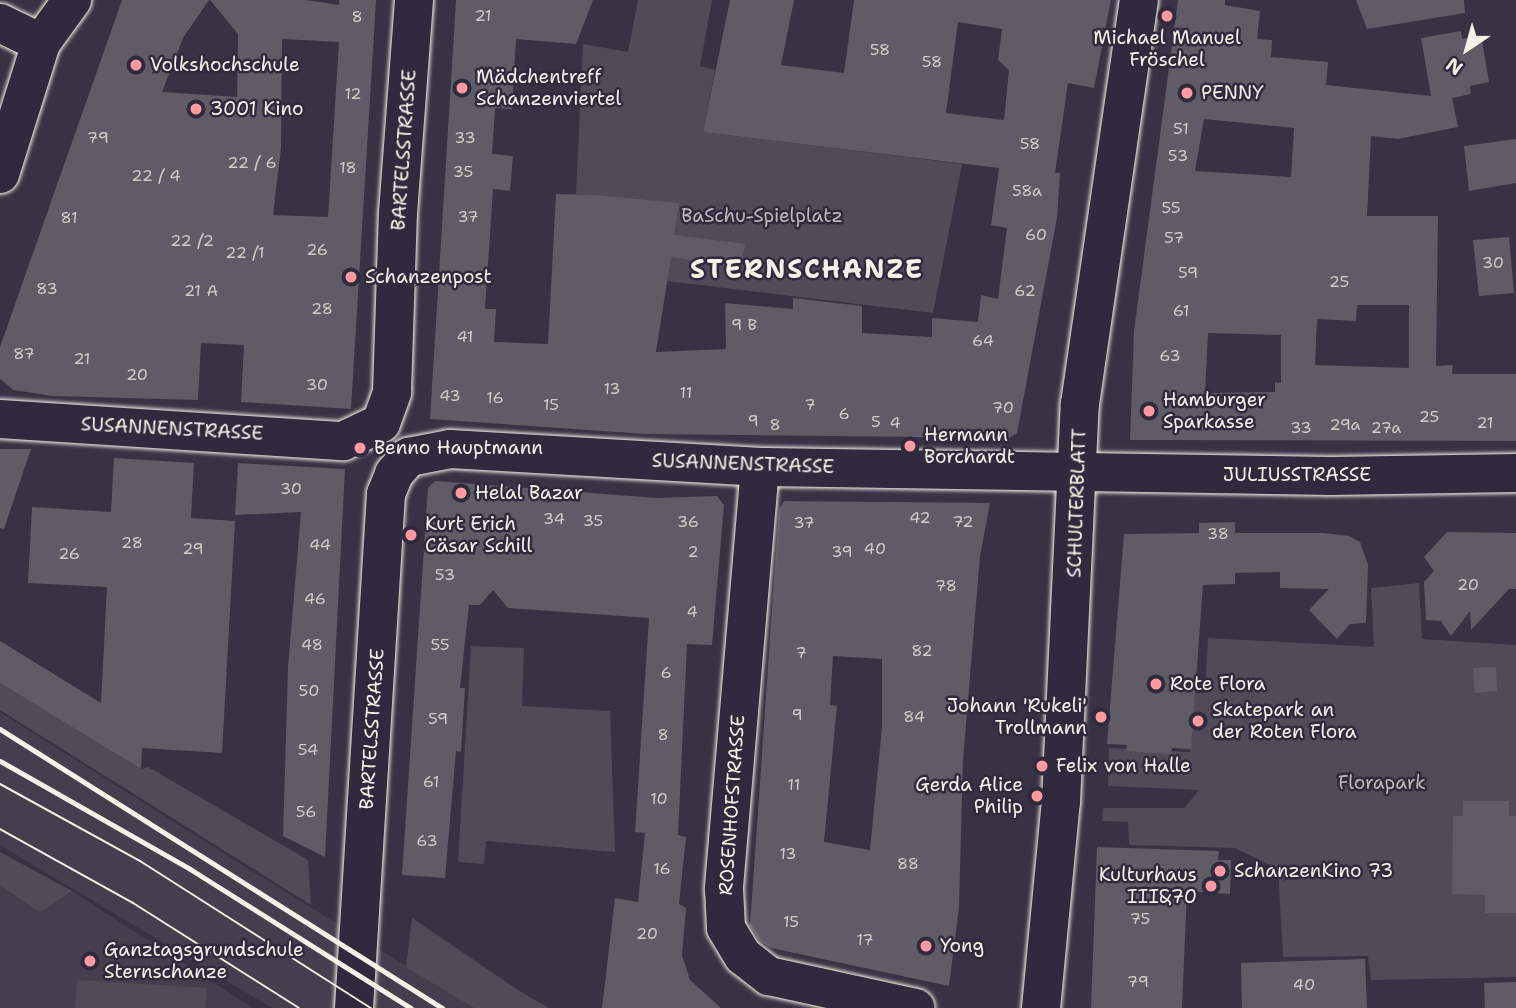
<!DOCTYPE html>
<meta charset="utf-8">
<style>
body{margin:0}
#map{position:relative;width:1516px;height:1008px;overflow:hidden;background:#373244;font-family:"Shantell Sans",sans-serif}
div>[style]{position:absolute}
.built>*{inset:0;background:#433f4e}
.green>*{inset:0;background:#504b59}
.building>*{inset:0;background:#5f5c67}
.roads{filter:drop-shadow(0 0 2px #f4f1e8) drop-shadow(0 0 2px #f4f1e8)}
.minor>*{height:38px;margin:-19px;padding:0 19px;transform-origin:19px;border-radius:19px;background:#2f2a3d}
.tram>*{height:2px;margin:-1px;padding:0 1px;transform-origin:1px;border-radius:1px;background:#f4f1e8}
.rail>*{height:5px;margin:-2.5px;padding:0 2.5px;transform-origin:2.5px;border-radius:2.5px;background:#f4f1e8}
.dots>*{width:19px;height:19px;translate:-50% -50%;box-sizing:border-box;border:4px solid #2f2a3d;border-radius:50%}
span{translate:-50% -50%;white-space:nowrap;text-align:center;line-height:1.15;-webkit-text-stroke:5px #2f2a3d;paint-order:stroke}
.number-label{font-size:16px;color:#cfccc8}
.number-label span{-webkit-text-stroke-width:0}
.poi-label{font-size:19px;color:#f4f1e8}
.left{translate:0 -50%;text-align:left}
.right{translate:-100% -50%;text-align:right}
.street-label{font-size:19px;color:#f4f1e8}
.park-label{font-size:19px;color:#bbb7b6}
.district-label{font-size:26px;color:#f4f1e8;font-weight:700;letter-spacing:2px}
.north{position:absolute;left:1432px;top:14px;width:70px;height:70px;-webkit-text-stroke:5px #2f2a3d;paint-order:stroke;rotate:216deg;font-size:19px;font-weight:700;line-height:28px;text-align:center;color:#f4f1e8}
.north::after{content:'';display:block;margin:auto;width:24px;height:32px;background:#f4f1e8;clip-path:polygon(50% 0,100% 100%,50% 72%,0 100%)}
</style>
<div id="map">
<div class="built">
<i style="clip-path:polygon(0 712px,247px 868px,474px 1008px,272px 1008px,0 845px)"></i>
<i style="clip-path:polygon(0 885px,40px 913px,72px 891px,253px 1008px,0 1008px)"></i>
</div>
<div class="green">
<i style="clip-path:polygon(638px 0,712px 0,700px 66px,715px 70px,703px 132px,962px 164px,933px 313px,667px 281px,624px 199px,576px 194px,583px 44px,628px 52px)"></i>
<i style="clip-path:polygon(1419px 583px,1422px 639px,1516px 645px,1516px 977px,1371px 980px,1368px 956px,1283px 957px,1278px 869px,1235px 848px,1129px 845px,1128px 822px,1102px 821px,1103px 808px,1184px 808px,1199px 790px,1108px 786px,1109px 748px,1190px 752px,1195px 693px,1205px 693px,1208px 638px,1374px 647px,1371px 588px)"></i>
<i style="clip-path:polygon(471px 646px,524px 648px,522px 706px,610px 711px,615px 852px,486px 841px,484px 864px,458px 862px)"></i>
<i style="clip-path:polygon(0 683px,141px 769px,148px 767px,308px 860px,311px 905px,0 710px)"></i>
<i style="clip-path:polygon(0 852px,72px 891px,40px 913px,0 885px)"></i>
<i style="clip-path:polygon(412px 918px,521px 992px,549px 1008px,474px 1008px,406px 967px)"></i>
<i style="clip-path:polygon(77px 980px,207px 988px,205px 1008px,75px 1008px)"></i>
</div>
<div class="building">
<i style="clip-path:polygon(evenodd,122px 0,209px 0,183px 38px,162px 92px,237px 97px,238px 34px,210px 0,306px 0,339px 5px,339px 0,376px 0,351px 409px,241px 402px,244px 345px,201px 343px,198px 400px,52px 396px,14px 390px,0 379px,0 347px,122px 0,282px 39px,339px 42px,328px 217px,273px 215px,281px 148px,282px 39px)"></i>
<i style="clip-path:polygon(evenodd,456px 0,593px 0,576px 44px,516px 39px,512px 109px,495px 108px,492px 154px,513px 156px,510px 191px,493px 189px,485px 309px,496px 309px,494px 342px,548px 344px,556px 194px,596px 195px,679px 203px,674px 235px,745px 244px,741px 267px,671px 257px,656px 352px,726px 349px,725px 303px,793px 309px,793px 298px,862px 306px,862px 333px,932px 337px,932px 318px,978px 322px,981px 295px,998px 299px,1007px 228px,991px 225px,999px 168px,703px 132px,730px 0,794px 0,781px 65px,844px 73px,854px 0,1111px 0,1094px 88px,1068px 83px,1055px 173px,1060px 173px,1057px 218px,1017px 433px,1009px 438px,646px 434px,430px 419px,456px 0,958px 22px,1002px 29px,998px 60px,1009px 70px,1004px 120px,946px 113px,958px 22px)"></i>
<i style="clip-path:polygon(evenodd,1178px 0,1225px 0,1225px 5px,1260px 11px,1257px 39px,1272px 40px,1271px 57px,1328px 62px,1326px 85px,1431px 96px,1421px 38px,1461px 31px,1462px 39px,1481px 35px,1489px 82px,1470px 86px,1471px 94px,1452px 98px,1458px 127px,1398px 139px,1371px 136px,1367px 216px,1438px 216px,1436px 366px,1453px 365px,1452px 374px,1516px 374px,1516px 441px,1130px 440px,1134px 331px,1178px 0,1204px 119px,1294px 128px,1291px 177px,1195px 171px,1204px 119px,1178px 0,1357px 305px,1409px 305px,1409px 368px,1315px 365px,1317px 319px,1356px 321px,1357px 305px,1178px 0,1208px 333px,1281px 335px,1281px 383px,1275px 382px,1275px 392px,1205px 393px,1208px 333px)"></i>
<i style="clip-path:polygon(1356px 0,1464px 0,1465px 13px,1367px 29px)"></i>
<i style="clip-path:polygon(1516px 139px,1516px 183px,1469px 191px,1464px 146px)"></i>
<i style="clip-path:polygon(1509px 237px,1514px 293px,1479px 296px,1473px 240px)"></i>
<i style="clip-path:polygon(0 449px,31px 449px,4px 529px,0 528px)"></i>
<i style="clip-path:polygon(114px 458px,194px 463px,191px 518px,235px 521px,222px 753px,142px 748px,141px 769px,0 683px,0 641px,101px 703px,107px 587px,28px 583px,32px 507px,111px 512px)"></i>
<i style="clip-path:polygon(238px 463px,345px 469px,325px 857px,283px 836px,288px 667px,301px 512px,235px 515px)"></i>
<i style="clip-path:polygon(435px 481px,656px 498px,717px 496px,724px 505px,712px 645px,687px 644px,678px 835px,686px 837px,679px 904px,686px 908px,682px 955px,690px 980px,721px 1008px,602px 1008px,615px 898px,638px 902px,645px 833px,635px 832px,649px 618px,508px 608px,493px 590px,480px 605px,469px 605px,460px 688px,465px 688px,461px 752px,456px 751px,445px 878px,402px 875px,428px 488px)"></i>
<i style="clip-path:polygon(evenodd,784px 501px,990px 503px,980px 556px,963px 760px,959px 907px,949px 986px,771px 948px,760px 941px,750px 926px,779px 510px,784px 501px,833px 656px,882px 659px,882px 727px,870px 850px,824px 842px,837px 706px,830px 705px,833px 656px)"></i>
<i style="clip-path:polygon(1235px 522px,1235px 533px,1324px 533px,1349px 536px,1360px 542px,1368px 565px,1366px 623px,1350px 624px,1337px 639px,1309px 610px,1329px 589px,1280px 588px,1280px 572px,1235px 573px,1235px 584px,1203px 585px,1191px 749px,1172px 748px,1171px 754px,1126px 751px,1127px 745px,1107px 744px,1124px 534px,1199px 533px,1199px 523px)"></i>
<i style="clip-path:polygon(1447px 532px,1516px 533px,1516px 589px,1509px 589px,1471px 630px,1470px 611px,1451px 636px,1441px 621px,1426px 620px,1424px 582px,1434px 571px,1424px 557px)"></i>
<i style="clip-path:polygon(1496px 667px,1497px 691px,1475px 693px,1473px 668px)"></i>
<i style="clip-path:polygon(1463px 801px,1509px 801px,1509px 816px,1516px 816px,1516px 913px,1485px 913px,1485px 895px,1452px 894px,1453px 816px,1463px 816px)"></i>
<i style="clip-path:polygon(1097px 847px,1219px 851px,1218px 860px,1231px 860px,1230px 894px,1187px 891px,1182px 1008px,1091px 1008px)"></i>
<i style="clip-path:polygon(1365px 959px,1367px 1008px,1242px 1008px,1241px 963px)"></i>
<i style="clip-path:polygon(1516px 982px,1516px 1008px,1485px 1008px,1484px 983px)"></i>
</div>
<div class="roads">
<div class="minor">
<i style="left:0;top:23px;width:46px;rotate:26deg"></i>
<i style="left:0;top:174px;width:137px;rotate:-72.6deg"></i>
<i style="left:41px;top:43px;width:53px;rotate:-54.2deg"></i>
<i style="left:0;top:419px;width:344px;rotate:3.7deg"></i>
<i style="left:343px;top:441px;width:42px;rotate:-25.3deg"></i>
<i style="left:381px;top:423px;width:33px;rotate:-70deg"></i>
<i style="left:392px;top:392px;width:179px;rotate:-88.1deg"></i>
<i style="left:398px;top:213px;width:214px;rotate:-85.7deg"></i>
<i style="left:760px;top:467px;width:424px;rotate:94.9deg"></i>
<i style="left:724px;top:889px;width:39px;rotate:87deg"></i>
<i style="left:726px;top:928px;width:33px;rotate:59deg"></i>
<i style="left:743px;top:956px;width:33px;rotate:38deg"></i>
<i style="left:769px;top:976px;width:150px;rotate:12.3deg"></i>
<i style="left:354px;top:1008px;width:515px;rotate:-86.44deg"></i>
<i style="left:386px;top:494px;width:22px;rotate:-68deg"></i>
<i style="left:394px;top:474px;width:23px;rotate:-49deg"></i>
<i style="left:409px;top:457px;width:42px;rotate:-11deg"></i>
<i style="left:450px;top:449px;width:316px;rotate:3.3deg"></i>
<i style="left:765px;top:467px;width:566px;rotate:0.91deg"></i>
<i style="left:1331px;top:476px;width:185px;rotate:-0.9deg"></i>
<i style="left:1041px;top:1008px;width:207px;rotate:-84.5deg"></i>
<i style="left:1061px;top:802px;width:398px;rotate:-87.3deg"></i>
<i style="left:1080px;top:404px;width:408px;rotate:-81.7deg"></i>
</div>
</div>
<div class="tram">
<i style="left:0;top:784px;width:160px;rotate:28.8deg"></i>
<i style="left:140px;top:861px;width:274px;rotate:32.5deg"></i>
<i style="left:0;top:829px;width:152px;rotate:29.1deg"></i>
<i style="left:133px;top:903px;width:196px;rotate:32.3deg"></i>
</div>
<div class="rail">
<i style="left:0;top:729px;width:523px;rotate:32.26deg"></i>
<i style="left:0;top:761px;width:219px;rotate:29.6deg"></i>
<i style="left:190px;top:869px;width:261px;rotate:32.2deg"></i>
</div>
<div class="dots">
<i style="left:1167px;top:16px;background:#ff9aa2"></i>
<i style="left:136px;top:65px;background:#ff9aa2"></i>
<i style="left:462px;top:88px;background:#ff9aa2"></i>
<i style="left:1187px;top:93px;background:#ff9aa2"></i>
<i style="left:196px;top:109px;background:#ff9aa2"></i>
<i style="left:351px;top:277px;background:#ff9aa2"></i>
<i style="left:1149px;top:411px;background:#ff9aa2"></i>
<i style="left:910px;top:446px;background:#ff9aa2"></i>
<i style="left:360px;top:448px;background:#ff9aa2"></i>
<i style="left:461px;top:493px;background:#ff9aa2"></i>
<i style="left:411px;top:535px;background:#ff9aa2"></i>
<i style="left:1156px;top:684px;background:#ff9aa2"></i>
<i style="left:1101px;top:717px;background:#ff9aa2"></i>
<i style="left:1198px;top:721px;background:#ff9aa2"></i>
<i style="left:1042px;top:766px;background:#ff9aa2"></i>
<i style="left:1037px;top:796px;background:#ff9aa2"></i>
<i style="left:1220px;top:871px;background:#ff9aa2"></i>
<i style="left:1211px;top:886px;background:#ff9aa2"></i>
<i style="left:926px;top:946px;background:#ff9aa2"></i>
<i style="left:90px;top:961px;background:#ff9aa2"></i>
</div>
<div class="number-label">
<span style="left:483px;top:16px">21</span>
<span style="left:357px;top:17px">8</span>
<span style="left:880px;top:50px">58</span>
<span style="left:932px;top:62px">58</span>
<span style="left:353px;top:94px">12</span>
<span style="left:1181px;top:129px">51</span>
<span style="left:98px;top:138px">79</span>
<span style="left:465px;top:138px">33</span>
<span style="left:1030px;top:144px">58</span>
<span style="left:1178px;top:156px">53</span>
<span style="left:252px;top:163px">22 / 6</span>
<span style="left:348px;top:168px">18</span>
<span style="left:463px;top:172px">35</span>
<span style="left:156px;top:176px">22 / 4</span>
<span style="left:1027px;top:191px">58a</span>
<span style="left:1171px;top:208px">55</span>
<span style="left:468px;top:217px">37</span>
<span style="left:69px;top:218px">81</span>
<span style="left:1036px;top:235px">60</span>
<span style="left:1174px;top:238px">57</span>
<span style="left:192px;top:241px">22 /2</span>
<span style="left:317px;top:250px">26</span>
<span style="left:245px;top:253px">22 /1</span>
<span style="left:1493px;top:263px">30</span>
<span style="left:1188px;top:273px">59</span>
<span style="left:1339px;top:282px">25</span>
<span style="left:47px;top:289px">83</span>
<span style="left:201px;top:291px">21 A</span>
<span style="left:1025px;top:291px">62</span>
<span style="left:322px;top:309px">28</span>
<span style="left:1181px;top:311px">61</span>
<span style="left:744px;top:325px">9 B</span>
<span style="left:465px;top:337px">41</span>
<span style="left:983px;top:341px">64</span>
<span style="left:24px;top:354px">87</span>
<span style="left:1170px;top:356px">63</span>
<span style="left:82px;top:359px">21</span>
<span style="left:137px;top:375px">20</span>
<span style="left:317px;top:385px">30</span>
<span style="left:612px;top:389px">13</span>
<span style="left:686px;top:393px">11</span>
<span style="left:450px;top:396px">43</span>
<span style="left:495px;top:398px">16</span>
<span style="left:551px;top:405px">15</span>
<span style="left:810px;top:405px">7</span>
<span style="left:1003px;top:408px">70</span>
<span style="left:844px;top:414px">6</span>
<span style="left:1429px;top:417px">25</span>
<span style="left:753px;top:421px">9</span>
<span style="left:876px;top:422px">5</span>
<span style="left:895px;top:423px">4</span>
<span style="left:1485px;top:423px">21</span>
<span style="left:775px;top:425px">8</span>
<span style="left:1345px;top:425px">29a</span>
<span style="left:1301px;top:428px">33</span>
<span style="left:1386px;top:428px">27a</span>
<span style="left:291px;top:489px">30</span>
<span style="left:920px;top:518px">42</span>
<span style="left:554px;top:519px">34</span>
<span style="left:593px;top:521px">35</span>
<span style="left:688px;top:522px">36</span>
<span style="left:963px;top:522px">72</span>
<span style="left:804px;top:523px">37</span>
<span style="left:1218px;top:534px">38</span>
<span style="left:132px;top:543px">28</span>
<span style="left:320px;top:545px">44</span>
<span style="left:193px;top:549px">29</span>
<span style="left:875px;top:549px">40</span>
<span style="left:693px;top:552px">2</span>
<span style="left:842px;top:552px">39</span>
<span style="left:69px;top:554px">26</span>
<span style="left:445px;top:575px">53</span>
<span style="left:1468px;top:585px">20</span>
<span style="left:946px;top:586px">78</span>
<span style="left:315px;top:599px">46</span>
<span style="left:692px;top:612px">4</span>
<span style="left:312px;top:645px">48</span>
<span style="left:440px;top:645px">55</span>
<span style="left:922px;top:651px">82</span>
<span style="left:801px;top:653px">7</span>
<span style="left:666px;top:673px">6</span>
<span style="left:309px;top:691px">50</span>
<span style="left:797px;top:715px">9</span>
<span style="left:914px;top:717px">84</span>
<span style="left:438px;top:719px">59</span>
<span style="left:663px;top:735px">8</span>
<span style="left:308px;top:750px">54</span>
<span style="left:431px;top:782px">61</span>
<span style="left:794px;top:785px">11</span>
<span style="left:659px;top:799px">10</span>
<span style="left:306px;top:812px">56</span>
<span style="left:427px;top:841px">63</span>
<span style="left:788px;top:854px">13</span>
<span style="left:908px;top:864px">88</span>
<span style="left:662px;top:869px">16</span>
<span style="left:1140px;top:919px">75</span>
<span style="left:791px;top:922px">15</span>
<span style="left:647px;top:934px">20</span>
<span style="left:865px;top:940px">17</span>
<span style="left:1138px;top:982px">79</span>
<span style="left:1304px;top:985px">40</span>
</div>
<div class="poi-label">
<span style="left:1167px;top:49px">Michael Manuel<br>Fröschel</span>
<span class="left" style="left:150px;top:65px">Volkshochschule</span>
<span class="left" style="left:476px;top:88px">Mädchentreff<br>Schanzenviertel</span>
<span class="left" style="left:1201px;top:93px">PENNY</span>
<span class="left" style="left:210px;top:109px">3001 Kino</span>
<span class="left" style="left:365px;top:277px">Schanzenpost</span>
<span class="left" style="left:1163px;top:411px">Hamburger<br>Sparkasse</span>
<span class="left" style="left:924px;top:446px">Hermann<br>Borchardt</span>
<span class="left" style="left:374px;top:448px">Benno Hauptmann</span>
<span class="left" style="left:475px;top:493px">Helal Bazar</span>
<span class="left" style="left:425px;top:535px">Kurt Erich<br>Cäsar Schill</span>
<span class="left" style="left:1170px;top:684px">Rote Flora</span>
<span class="right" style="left:1087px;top:717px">Johann 'Rukeli'<br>Trollmann</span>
<span class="left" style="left:1212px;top:721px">Skatepark an<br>der Roten Flora</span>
<span class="left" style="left:1056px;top:766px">Felix von Halle</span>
<span class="right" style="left:1023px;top:796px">Gerda Alice<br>Philip</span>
<span class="left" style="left:1234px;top:871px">SchanzenKino 73</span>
<span class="right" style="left:1197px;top:886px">Kulturhaus<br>III&amp;70</span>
<span class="left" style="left:940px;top:946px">Yong</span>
<span class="left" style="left:104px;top:961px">Ganztagsgrundschule<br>Sternschanze</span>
</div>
<div class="street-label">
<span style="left:404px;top:150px;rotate:-86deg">BARTELSSTRASSE</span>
<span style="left:172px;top:429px;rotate:3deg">SUSANNENSTRASSE</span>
<span style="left:743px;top:464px;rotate:2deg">SUSANNENSTRASSE</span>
<span style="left:1297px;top:475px">JULIUSSTRASSE</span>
<span style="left:1077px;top:503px;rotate:-88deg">SCHULTERBLATT</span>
<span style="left:372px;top:729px;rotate:-86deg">BARTELSSTRASSE</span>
<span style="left:732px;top:805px;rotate:-86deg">ROSENHOFSTRASSE</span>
</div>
<div class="park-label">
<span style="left:762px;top:216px">BaSchu-Spielplatz</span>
<span style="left:1382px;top:783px">Florapark</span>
</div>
<div class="district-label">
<span style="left:807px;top:269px">STERNSCHANZE</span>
</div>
<div class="north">N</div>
</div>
